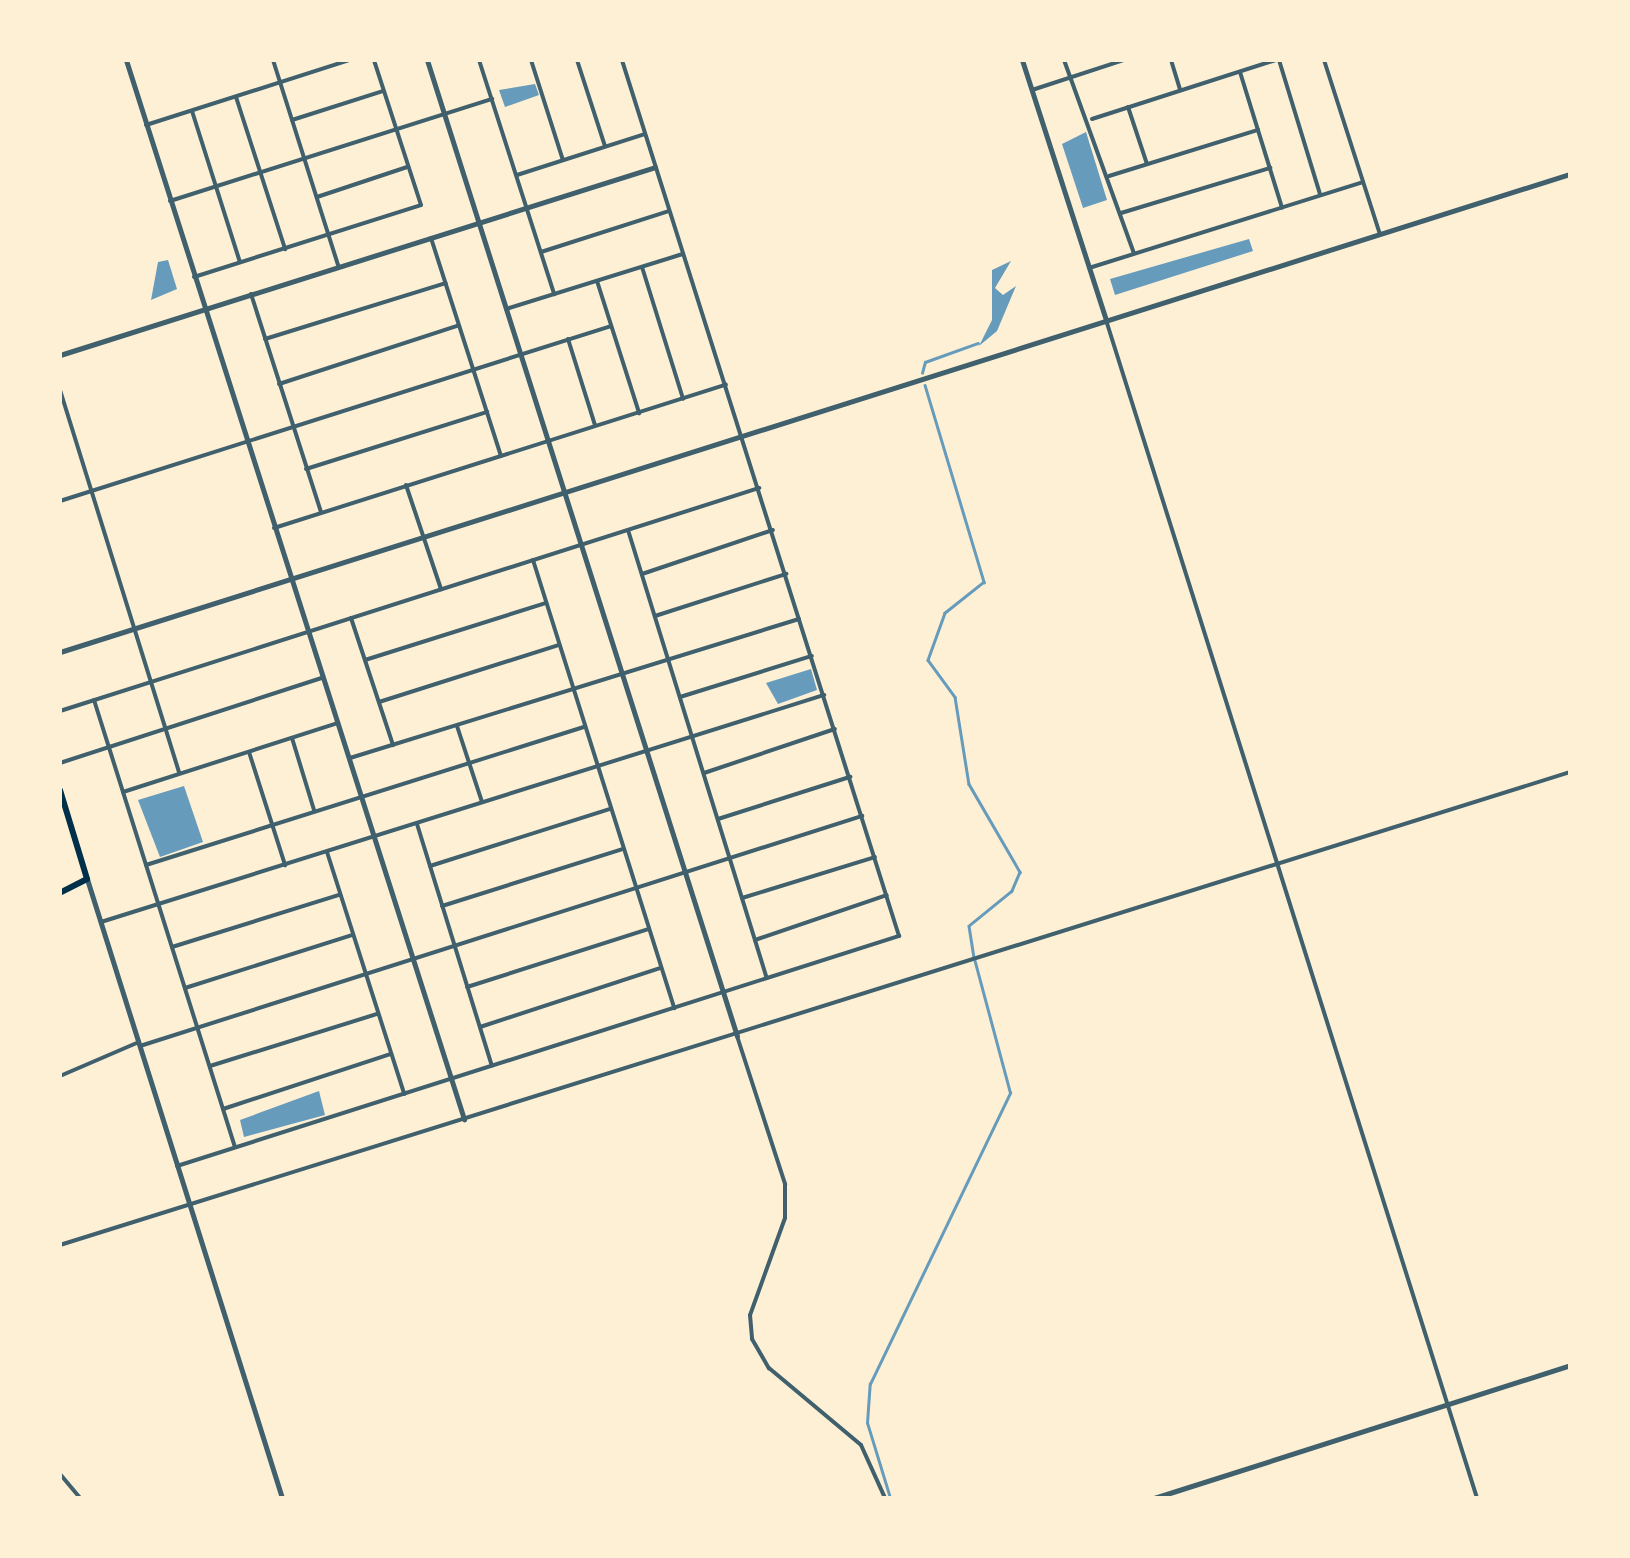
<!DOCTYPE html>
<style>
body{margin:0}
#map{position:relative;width:1630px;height:1558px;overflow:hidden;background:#fdf0d5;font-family:Quicksand,sans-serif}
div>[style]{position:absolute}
.water>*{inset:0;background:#669bbc}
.stream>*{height:2.5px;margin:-1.25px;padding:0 1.25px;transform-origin:1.25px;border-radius:1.25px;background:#669bbc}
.minor>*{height:4px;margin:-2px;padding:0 2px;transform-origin:2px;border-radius:2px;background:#3f606c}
.tertiary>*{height:5px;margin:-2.5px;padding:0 2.5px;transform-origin:2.5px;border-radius:2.5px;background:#3f606c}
.trunk>*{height:6px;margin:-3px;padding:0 3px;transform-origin:3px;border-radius:3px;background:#003049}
span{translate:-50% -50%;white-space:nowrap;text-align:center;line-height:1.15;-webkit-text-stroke:10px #fdf0d5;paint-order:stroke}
.frame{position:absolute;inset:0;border:62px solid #fdf0d5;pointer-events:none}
</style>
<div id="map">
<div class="water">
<i style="clip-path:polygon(535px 84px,539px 95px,505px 107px,499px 90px)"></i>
<i style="clip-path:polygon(1086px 132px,1107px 200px,1083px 208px,1062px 144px)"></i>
<i style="clip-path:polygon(1249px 239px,1253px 251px,1115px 295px,1110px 279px)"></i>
<i style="clip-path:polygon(168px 260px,177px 289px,151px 300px,158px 262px)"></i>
<i style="clip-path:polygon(1011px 261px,995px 288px,1003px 295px,1016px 286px,997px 331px,979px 346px,992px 320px,992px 270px)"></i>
<i style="clip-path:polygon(811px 669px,817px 690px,778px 704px,766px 683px)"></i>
<i style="clip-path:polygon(184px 786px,203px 842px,160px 857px,138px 800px)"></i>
<i style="clip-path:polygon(319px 1091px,325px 1115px,244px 1137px,240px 1120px)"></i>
</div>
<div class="stream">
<i style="left:922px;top:373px;width:11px;rotate:-75deg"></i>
<i style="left:925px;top:362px;width:56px;rotate:-19.7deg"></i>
<i style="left:925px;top:385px;width:206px;rotate:73.3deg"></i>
<i style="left:984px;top:582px;width:50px;rotate:141.5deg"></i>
<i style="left:945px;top:613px;width:50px;rotate:109.9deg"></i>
<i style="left:928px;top:660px;width:46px;rotate:53.9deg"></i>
<i style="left:955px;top:697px;width:88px;rotate:80.9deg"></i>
<i style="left:969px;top:784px;width:102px;rotate:59.9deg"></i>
<i style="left:1020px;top:872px;width:21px;rotate:113deg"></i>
<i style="left:1012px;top:891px;width:55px;rotate:140.9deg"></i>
<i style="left:969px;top:926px;width:31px;rotate:81deg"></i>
<i style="left:890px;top:1498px;width:78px;rotate:-107deg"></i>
<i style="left:867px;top:1423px;width:39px;rotate:-86deg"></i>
<i style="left:870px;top:1384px;width:323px;rotate:-64.3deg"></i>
<i style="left:1010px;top:1093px;width:136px;rotate:-105deg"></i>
</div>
<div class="minor">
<i style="left:273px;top:60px;width:215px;rotate:72.4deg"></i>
<i style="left:479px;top:60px;width:246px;rotate:72.2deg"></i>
<i style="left:531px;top:60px;width:105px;rotate:72.3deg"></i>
<i style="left:577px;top:60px;width:90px;rotate:72deg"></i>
<i style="left:1064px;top:60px;width:205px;rotate:70.1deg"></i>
<i style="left:1171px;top:60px;width:30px;rotate:73deg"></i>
<i style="left:1279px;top:60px;width:140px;rotate:73deg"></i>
<i style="left:1324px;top:60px;width:183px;rotate:72.2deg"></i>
<i style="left:1240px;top:72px;width:142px;rotate:72.8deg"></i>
<i style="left:1032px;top:90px;width:97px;rotate:-18.1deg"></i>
<i style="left:236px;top:97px;width:160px;rotate:72.1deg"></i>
<i style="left:1128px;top:107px;width:60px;rotate:71.6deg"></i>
<i style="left:192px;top:111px;width:158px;rotate:72.4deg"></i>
<i style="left:1092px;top:119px;width:193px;rotate:-17.8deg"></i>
<i style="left:292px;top:120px;width:96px;rotate:-17.7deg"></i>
<i style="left:146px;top:125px;width:214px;rotate:-17.7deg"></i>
<i style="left:517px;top:175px;width:134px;rotate:-17.8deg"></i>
<i style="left:1109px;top:176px;width:156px;rotate:-17.2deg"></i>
<i style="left:317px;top:197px;width:95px;rotate:-18.4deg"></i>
<i style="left:170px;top:201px;width:338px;rotate:-17.6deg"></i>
<i style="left:1121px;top:213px;width:156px;rotate:-16.8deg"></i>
<i style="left:431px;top:238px;width:229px;rotate:72.2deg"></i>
<i style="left:541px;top:252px;width:134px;rotate:-17.8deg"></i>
<i style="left:642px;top:267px;width:138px;rotate:72.7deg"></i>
<i style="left:1089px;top:268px;width:287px;rotate:-17.4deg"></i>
<i style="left:194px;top:277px;width:238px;rotate:-17.6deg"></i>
<i style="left:421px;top:205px;width:152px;rotate:-108deg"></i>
<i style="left:597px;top:281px;width:139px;rotate:72.3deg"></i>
<i style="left:251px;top:294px;width:229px;rotate:72.2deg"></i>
<i style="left:506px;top:309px;width:185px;rotate:-17.3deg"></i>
<i style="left:1106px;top:320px;width:1235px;rotate:72.52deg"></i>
<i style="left:265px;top:339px;width:189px;rotate:-17.2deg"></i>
<i style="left:568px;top:339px;width:90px;rotate:72.6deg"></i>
<i style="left:279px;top:384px;width:189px;rotate:-18.1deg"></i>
<i style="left:60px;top:390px;width:401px;rotate:72.7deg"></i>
<i style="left:306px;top:469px;width:190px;rotate:-17.5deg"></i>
<i style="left:406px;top:485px;width:110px;rotate:71.4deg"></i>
<i style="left:60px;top:501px;width:578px;rotate:-17.62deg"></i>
<i style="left:274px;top:528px;width:474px;rotate:-17.6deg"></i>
<i style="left:628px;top:530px;width:469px;rotate:72.8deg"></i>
<i style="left:533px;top:560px;width:470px;rotate:72.5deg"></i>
<i style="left:642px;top:574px;width:138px;rotate:-18.6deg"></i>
<i style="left:655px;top:616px;width:138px;rotate:-17.8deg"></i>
<i style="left:351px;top:618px;width:134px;rotate:71.7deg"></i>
<i style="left:365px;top:660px;width:190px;rotate:-17.5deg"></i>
<i style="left:680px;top:697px;width:138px;rotate:-17.3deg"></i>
<i style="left:94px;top:700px;width:468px;rotate:72.5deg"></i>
<i style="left:379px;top:702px;width:189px;rotate:-17.6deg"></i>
<i style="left:60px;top:711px;width:734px;rotate:-17.69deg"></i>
<i style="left:457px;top:726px;width:80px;rotate:71.8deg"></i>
<i style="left:292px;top:738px;width:75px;rotate:73deg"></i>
<i style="left:249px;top:752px;width:119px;rotate:72.3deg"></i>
<i style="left:350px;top:758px;width:470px;rotate:-17.2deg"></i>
<i style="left:60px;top:763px;width:275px;rotate:-18deg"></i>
<i style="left:704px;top:773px;width:138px;rotate:-18.6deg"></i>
<i style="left:123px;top:792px;width:226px;rotate:-17.8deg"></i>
<i style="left:718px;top:819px;width:139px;rotate:-17.7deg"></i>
<i style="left:417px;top:824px;width:253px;rotate:72.8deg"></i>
<i style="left:327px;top:852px;width:254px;rotate:72.3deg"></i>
<i style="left:146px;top:865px;width:459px;rotate:-17.5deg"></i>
<i style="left:430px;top:866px;width:189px;rotate:-17.6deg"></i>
<i style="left:742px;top:898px;width:139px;rotate:-17.1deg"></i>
<i style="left:442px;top:906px;width:190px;rotate:-17.5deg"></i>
<i style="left:101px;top:922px;width:758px;rotate:-17.43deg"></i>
<i style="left:755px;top:940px;width:139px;rotate:-18.8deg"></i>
<i style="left:172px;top:947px;width:175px;rotate:-17.3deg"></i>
<i style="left:467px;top:987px;width:191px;rotate:-17.7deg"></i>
<i style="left:185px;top:988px;width:175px;rotate:-17.6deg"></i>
<i style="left:480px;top:1027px;width:190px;rotate:-18.1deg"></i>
<i style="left:737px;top:1036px;width:156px;rotate:72deg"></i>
<i style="left:785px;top:1184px;width:34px;rotate:90deg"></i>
<i style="left:785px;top:1218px;width:103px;rotate:109.8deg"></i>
<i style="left:750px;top:1315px;width:24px;rotate:85deg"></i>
<i style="left:752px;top:1339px;width:34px;rotate:60deg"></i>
<i style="left:769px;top:1368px;width:120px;rotate:39.9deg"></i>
<i style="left:861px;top:1445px;width:58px;rotate:65.6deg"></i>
<i style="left:140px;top:1046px;width:758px;rotate:-17.67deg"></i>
<i style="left:210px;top:1066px;width:175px;rotate:-17.3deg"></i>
<i style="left:60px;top:1076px;width:86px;rotate:-23.3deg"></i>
<i style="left:223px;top:1109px;width:176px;rotate:-18.2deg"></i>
<i style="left:177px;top:1166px;width:758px;rotate:-17.67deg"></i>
<i style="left:899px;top:936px;width:919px;rotate:-107.55deg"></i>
<i style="left:60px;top:1245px;width:1582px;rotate:-17.39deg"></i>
<i style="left:60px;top:1474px;width:31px;rotate:50deg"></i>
</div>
<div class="tertiary">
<i style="left:126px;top:60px;width:1112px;rotate:72.3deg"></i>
<i style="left:427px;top:60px;width:1024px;rotate:72.38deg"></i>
<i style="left:1022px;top:60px;width:273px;rotate:72.1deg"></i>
<i style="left:60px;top:355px;width:624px;rotate:-17.53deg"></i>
<i style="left:60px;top:652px;width:1584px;rotate:-17.57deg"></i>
<i style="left:87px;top:879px;width:649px;rotate:72.51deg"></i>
<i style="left:1154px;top:1498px;width:437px;rotate:-17.7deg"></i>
</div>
<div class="trunk">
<i style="left:60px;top:790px;width:93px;rotate:73.1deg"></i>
<i style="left:87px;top:879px;width:30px;rotate:153deg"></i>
</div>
<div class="frame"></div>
</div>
